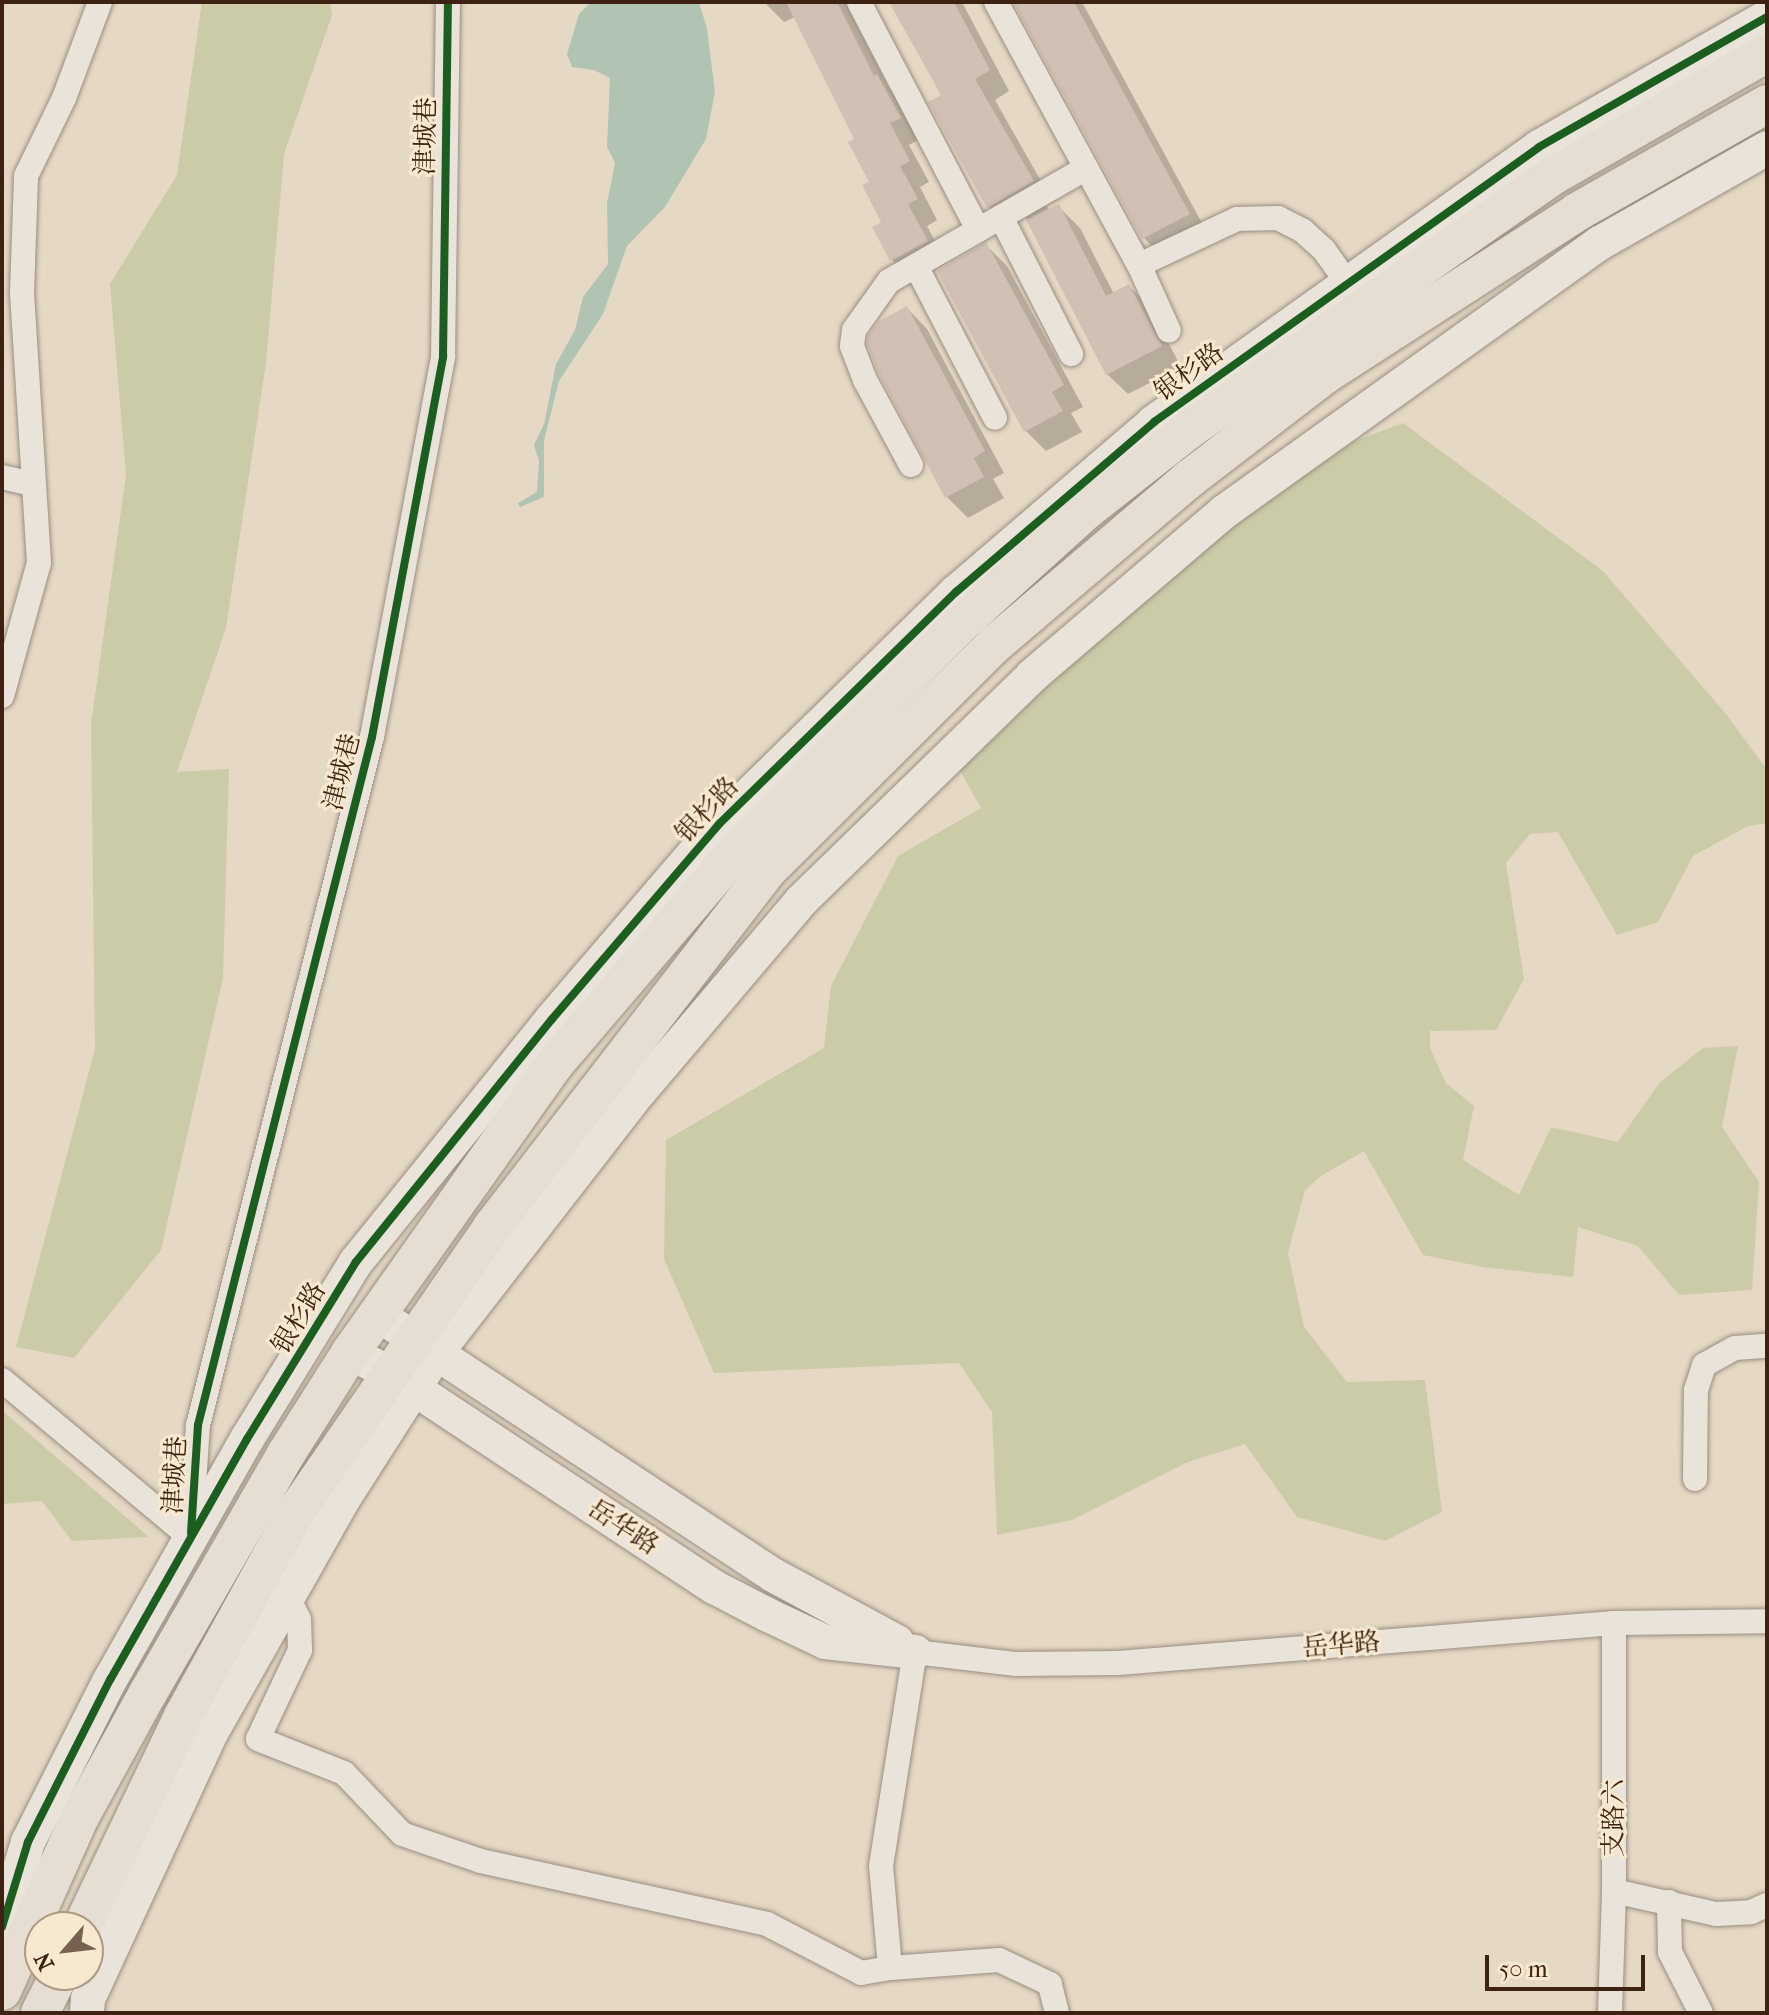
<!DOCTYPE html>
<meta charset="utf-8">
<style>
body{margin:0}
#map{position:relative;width:1769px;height:2015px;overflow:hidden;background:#e5d8c4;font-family:"IM FELL French Canon","Noto Serif SC",serif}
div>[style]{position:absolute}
.green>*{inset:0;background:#cbcba8}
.water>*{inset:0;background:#b1c4b4}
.shadow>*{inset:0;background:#0003}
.building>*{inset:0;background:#d1c1b4}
.roads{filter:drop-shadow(0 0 2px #998e81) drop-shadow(0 0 2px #998e81)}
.street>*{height:24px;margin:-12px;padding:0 12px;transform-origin:12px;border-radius:12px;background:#e9e3d9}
.secondary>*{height:34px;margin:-17px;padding:0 17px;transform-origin:17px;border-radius:17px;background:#e9e3d9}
.primary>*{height:38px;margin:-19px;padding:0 19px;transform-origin:19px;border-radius:19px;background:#e6ded2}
.cycleway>*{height:8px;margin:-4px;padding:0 4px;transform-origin:4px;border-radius:4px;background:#1b5e20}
span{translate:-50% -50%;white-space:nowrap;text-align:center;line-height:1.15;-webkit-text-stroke:6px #f7e8d0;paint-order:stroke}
.street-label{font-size:26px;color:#3d2113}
.frame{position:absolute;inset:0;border:4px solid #3d2113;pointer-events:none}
.north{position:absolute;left:24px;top:1911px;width:80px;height:80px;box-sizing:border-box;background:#f7e8d0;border:2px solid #ad9884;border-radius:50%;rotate:242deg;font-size:22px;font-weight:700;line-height:32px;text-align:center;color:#3d2113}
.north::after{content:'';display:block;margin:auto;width:28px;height:36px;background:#786151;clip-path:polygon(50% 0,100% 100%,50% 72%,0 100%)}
.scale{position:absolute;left:1485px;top:1955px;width:160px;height:36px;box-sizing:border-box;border:4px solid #3d2113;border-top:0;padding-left:10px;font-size:24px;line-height:28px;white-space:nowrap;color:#3d2113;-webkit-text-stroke:6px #f7e8d0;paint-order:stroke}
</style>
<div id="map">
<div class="green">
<i style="clip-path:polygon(202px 2px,330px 2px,332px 15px,284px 154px,266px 363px,226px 628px,177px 772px,229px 769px,223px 978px,161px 1250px,74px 1358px,16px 1347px,95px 1049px,91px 724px,126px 475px,110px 284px,177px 175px)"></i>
<i style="clip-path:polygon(1403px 423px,1603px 571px,1726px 714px,1767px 770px,1767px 823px,1748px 826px,1693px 856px,1658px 922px,1617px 935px,1558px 832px,1530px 834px,1506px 863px,1524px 979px,1496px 1030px,1430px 1031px,1430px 1048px,1446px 1083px,1474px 1106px,1463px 1160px,1519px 1195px,1551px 1127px,1618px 1142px,1660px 1082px,1703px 1048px,1738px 1046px,1722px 1127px,1759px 1182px,1752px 1290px,1679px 1295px,1638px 1246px,1578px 1227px,1573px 1277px,1483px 1267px,1423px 1255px,1364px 1151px,1321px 1176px,1305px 1190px,1288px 1253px,1304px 1327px,1347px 1382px,1425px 1380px,1442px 1512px,1385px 1541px,1297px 1517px,1245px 1444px,1188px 1462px,1072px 1520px,997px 1535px,992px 1412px,959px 1363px,714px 1373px,664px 1259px,666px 1140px,824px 1048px,831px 986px,898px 856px,981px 808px,951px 755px,1310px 458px)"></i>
<i style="clip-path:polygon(2px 1411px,5px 1413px,149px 1537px,72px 1541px,42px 1501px,2px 1504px)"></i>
</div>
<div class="water">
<i style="clip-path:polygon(591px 2px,699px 2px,707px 29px,715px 92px,706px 139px,665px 207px,627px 246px,603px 314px,559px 381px,544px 441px,544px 497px,520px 507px,518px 503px,537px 492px,539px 461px,534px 445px,544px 424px,556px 364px,575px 330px,583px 297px,608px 264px,607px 203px,615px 163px,607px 147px,610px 78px,594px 70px,572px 67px,567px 54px,579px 14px)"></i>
</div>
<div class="shadow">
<i style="clip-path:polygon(764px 2px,845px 2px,889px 88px,898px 97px,920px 139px,909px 145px,929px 182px,920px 187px,937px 220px,927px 226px,947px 263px,913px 281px,892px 260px,875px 228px,884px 223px,856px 140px,795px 17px,784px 22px)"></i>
<i style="clip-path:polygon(892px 2px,962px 2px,1009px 91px,995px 100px,1053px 202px,1046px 206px,1051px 211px,1059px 207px,1080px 228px,1114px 294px,1129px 286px,1150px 307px,1181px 367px,1128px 394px,1107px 374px,1026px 217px,1009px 227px,988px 206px,944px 95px)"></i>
<i style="clip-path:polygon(1013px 2px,1082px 2px,1209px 236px,1165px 259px,1144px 238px)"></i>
<i style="clip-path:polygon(986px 245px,1007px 266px,1083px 407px,1071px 413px,1082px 432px,1046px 451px,1025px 430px)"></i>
<i style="clip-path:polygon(907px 308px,927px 329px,1004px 473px,993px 479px,1004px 498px,968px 518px,947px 497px)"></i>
</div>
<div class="building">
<i style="clip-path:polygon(786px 2px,837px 2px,874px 76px,877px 74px,901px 118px,890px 123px,910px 161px,900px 166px,918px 199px,908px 204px,928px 241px,890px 261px,872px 227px,881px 222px,862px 185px,869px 182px,848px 142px,854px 139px)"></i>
<i style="clip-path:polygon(889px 2px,954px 2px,990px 70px,975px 79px,1034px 181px,987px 208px,928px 102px,941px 95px)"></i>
<i style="clip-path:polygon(1013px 2px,1074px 2px,1190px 214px,1142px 239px)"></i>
<i style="clip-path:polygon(1059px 204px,1106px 296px,1129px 284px,1162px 346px,1106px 375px,1026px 220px)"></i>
<i style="clip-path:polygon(986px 242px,1064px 385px,1052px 392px,1063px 411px,1024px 432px,937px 271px)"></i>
<i style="clip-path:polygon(907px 306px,985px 451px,974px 458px,984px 477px,945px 498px,879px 374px,867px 344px,868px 336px,879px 321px)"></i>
</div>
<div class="roads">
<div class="street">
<i style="left:859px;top:2px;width:257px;rotate:62.4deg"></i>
<i style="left:996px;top:2px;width:299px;rotate:61.5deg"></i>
<i style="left:1139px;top:265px;width:72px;rotate:65.6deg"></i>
<i style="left:1001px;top:217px;width:154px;rotate:62.9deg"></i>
<i style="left:1139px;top:265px;width:108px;rotate:-25.1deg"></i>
<i style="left:1237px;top:219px;width:41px;rotate:-1.4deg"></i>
<i style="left:1278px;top:218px;width:28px;rotate:27deg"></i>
<i style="left:1303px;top:231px;width:28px;rotate:42deg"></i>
<i style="left:1324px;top:250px;width:55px;rotate:54.6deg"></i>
<i style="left:916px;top:266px;width:171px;rotate:62.5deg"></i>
<i style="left:911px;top:465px;width:97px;rotate:-118.4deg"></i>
<i style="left:865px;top:380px;width:36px;rotate:-111deg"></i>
<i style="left:852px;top:346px;width:16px;rotate:-83deg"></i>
<i style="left:854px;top:330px;width:60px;rotate:-54.5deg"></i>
<i style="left:889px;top:281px;width:227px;rotate:-29.8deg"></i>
<i style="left:2px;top:477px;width:32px;rotate:13deg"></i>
<i style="left:2px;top:696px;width:138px;rotate:-74.5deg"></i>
<i style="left:39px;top:563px;width:271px;rotate:-93.6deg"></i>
<i style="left:22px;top:293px;width:117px;rotate:-88deg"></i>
<i style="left:26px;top:176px;width:87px;rotate:-64deg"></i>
<i style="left:64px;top:98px;width:103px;rotate:-69.4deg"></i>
<i style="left:2px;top:1380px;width:246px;rotate:39.9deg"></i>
<i style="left:1695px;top:1479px;width:89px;rotate:-89.4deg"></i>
<i style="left:1696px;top:1390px;width:26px;rotate:-72deg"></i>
<i style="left:1704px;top:1365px;width:35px;rotate:-29deg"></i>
<i style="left:1735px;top:1348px;width:32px;rotate:-4deg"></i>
<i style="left:191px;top:1532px;width:107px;rotate:-86.3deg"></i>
<i style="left:198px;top:1425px;width:710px;rotate:-75.81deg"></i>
<i style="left:372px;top:737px;width:387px;rotate:-79.4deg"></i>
<i style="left:443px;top:357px;width:355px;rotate:-89.2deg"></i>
<i style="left:288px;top:1597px;width:25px;rotate:64deg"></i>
<i style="left:299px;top:1620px;width:30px;rotate:88deg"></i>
<i style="left:300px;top:1650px;width:98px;rotate:115.3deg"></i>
<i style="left:258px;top:1739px;width:92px;rotate:21.6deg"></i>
<i style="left:344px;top:1773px;width:84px;rotate:46.4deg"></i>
<i style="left:402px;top:1834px;width:83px;rotate:18.9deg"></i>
<i style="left:481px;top:1861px;width:293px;rotate:12.4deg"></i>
<i style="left:767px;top:1924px;width:106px;rotate:27.5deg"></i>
<i style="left:861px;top:1973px;width:29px;rotate:-10deg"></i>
<i style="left:1614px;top:1891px;width:105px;rotate:12.7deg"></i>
<i style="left:1716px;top:1914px;width:35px;rotate:-3deg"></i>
<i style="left:1751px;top:1912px;width:17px;rotate:-24deg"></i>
<i style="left:1669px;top:1902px;width:50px;rotate:88.9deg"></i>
<i style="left:1670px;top:1952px;width:68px;rotate:63.1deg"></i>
<i style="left:1057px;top:2013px;width:30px;rotate:-104deg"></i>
<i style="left:1050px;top:1984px;width:56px;rotate:-154.8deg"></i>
<i style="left:999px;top:1960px;width:109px;rotate:175.8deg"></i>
<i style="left:890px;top:1968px;width:102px;rotate:-95deg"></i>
<i style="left:881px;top:1866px;width:217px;rotate:-81deg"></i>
<i style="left:915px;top:1652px;width:102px;rotate:6.8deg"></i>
<i style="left:1016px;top:1664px;width:102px;rotate:-0.6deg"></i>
<i style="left:1118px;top:1663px;width:498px;rotate:-4.6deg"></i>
<i style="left:1614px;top:1623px;width:153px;rotate:-0.7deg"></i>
<i style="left:1610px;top:2013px;width:122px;rotate:-88.1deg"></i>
<i style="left:1614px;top:1891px;width:268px;rotate:-90deg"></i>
</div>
<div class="secondary">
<i style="left:377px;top:1314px;width:474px;rotate:33.4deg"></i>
<i style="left:773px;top:1575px;width:141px;rotate:28.4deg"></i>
<i style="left:350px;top:1353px;width:47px;rotate:26.6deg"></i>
<i style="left:392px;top:1374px;width:386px;rotate:33.5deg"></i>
<i style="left:714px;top:1587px;width:61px;rotate:27.4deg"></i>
<i style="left:768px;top:1615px;width:63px;rotate:25.3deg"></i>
<i style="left:825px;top:1642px;width:91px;rotate:6.3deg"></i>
<i style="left:2px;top:1927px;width:89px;rotate:-73deg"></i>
<i style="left:28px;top:1842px;width:182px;rotate:-63.2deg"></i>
<i style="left:110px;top:1680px;width:277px;rotate:-60.4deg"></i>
<i style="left:247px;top:1439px;width:208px;rotate:-58.4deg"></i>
<i style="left:356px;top:1262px;width:312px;rotate:-51.1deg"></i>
<i style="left:552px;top:1019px;width:257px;rotate:-49.4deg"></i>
<i style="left:719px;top:824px;width:332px;rotate:-44.4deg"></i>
<i style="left:956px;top:592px;width:261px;rotate:-40.6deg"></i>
<i style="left:1154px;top:422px;width:473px;rotate:-35.5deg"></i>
<i style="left:1539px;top:147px;width:262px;rotate:-29.7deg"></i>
<i style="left:87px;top:2013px;width:14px;rotate:-86deg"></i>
<i style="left:88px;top:1999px;width:293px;rotate:-65.2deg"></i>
<i style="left:211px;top:1733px;width:270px;rotate:-60.5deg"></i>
<i style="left:344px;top:1498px;width:174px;rotate:-57.4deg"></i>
<i style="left:438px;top:1351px;width:329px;rotate:-52.2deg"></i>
<i style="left:640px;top:1091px;width:249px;rotate:-49.7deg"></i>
<i style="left:801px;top:901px;width:322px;rotate:-44.2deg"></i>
<i style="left:1032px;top:676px;width:253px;rotate:-40.5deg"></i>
<i style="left:1224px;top:512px;width:462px;rotate:-35.6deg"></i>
<i style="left:1600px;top:243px;width:192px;rotate:-29.6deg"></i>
</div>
<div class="primary">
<i style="left:82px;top:1927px;width:234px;rotate:-64.4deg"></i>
<i style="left:183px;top:1716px;width:232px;rotate:-61.1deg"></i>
<i style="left:295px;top:1513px;width:347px;rotate:-55.4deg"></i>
<i style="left:492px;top:1227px;width:448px;rotate:-52.3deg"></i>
<i style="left:766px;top:872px;width:323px;rotate:-44.9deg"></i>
<i style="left:995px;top:644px;width:255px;rotate:-40.4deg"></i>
<i style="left:1189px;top:479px;width:169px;rotate:-37.5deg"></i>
<i style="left:1323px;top:376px;width:302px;rotate:-32.8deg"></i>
<i style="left:1577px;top:212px;width:219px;rotate:-29.6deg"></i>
<i style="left:2px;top:1991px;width:191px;rotate:-65.9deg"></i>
<i style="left:80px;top:1817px;width:141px;rotate:-61.3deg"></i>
<i style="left:148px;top:1693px;width:276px;rotate:-60deg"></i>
<i style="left:286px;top:1454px;width:120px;rotate:-57.6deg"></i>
<i style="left:350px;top:1353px;width:352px;rotate:-54.7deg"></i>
<i style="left:553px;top:1066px;width:291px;rotate:-49.5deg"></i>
<i style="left:742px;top:845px;width:317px;rotate:-45.3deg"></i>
<i style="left:965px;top:620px;width:166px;rotate:-42.1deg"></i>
<i style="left:1088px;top:509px;width:130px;rotate:-38.1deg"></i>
<i style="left:1190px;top:429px;width:446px;rotate:-34.9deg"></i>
<i style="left:1556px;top:174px;width:243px;rotate:-29.8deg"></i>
<i style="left:40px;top:2013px;width:42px;rotate:-63.4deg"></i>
</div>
</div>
<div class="cycleway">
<i style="left:191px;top:1533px;width:108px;rotate:-86.3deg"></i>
<i style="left:198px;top:1425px;width:710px;rotate:-75.81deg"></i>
<i style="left:372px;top:737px;width:387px;rotate:-79.4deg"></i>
<i style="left:443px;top:357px;width:355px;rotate:-89.2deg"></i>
<i style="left:2px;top:1927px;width:89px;rotate:-73deg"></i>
<i style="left:28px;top:1842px;width:182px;rotate:-63.2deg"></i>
<i style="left:110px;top:1680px;width:277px;rotate:-60.4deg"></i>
<i style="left:247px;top:1439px;width:208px;rotate:-58.4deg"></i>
<i style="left:356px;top:1262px;width:312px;rotate:-51.1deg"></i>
<i style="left:552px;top:1019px;width:257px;rotate:-49.4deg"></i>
<i style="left:719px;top:824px;width:332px;rotate:-44.4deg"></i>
<i style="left:956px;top:592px;width:261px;rotate:-40.6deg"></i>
<i style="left:1154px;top:422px;width:473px;rotate:-35.5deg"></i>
<i style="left:1539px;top:147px;width:262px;rotate:-29.7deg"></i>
</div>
<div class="street-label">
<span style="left:426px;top:136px;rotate:-89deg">津城巷</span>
<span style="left:1189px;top:372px;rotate:-36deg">银杉路</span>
<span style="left:342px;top:772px;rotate:-76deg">津城巷</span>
<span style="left:707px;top:810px;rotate:-47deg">银杉路</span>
<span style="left:299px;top:1318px;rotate:-59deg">银杉路</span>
<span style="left:175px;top:1475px;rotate:-87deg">津城巷</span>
<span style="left:623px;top:1527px;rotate:33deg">岳华路</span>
<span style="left:1341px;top:1645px;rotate:-5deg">岳华路</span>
<span style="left:1614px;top:1818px;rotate:-90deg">支路六</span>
</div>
<div class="frame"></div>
<div class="north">N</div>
<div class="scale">50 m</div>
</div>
